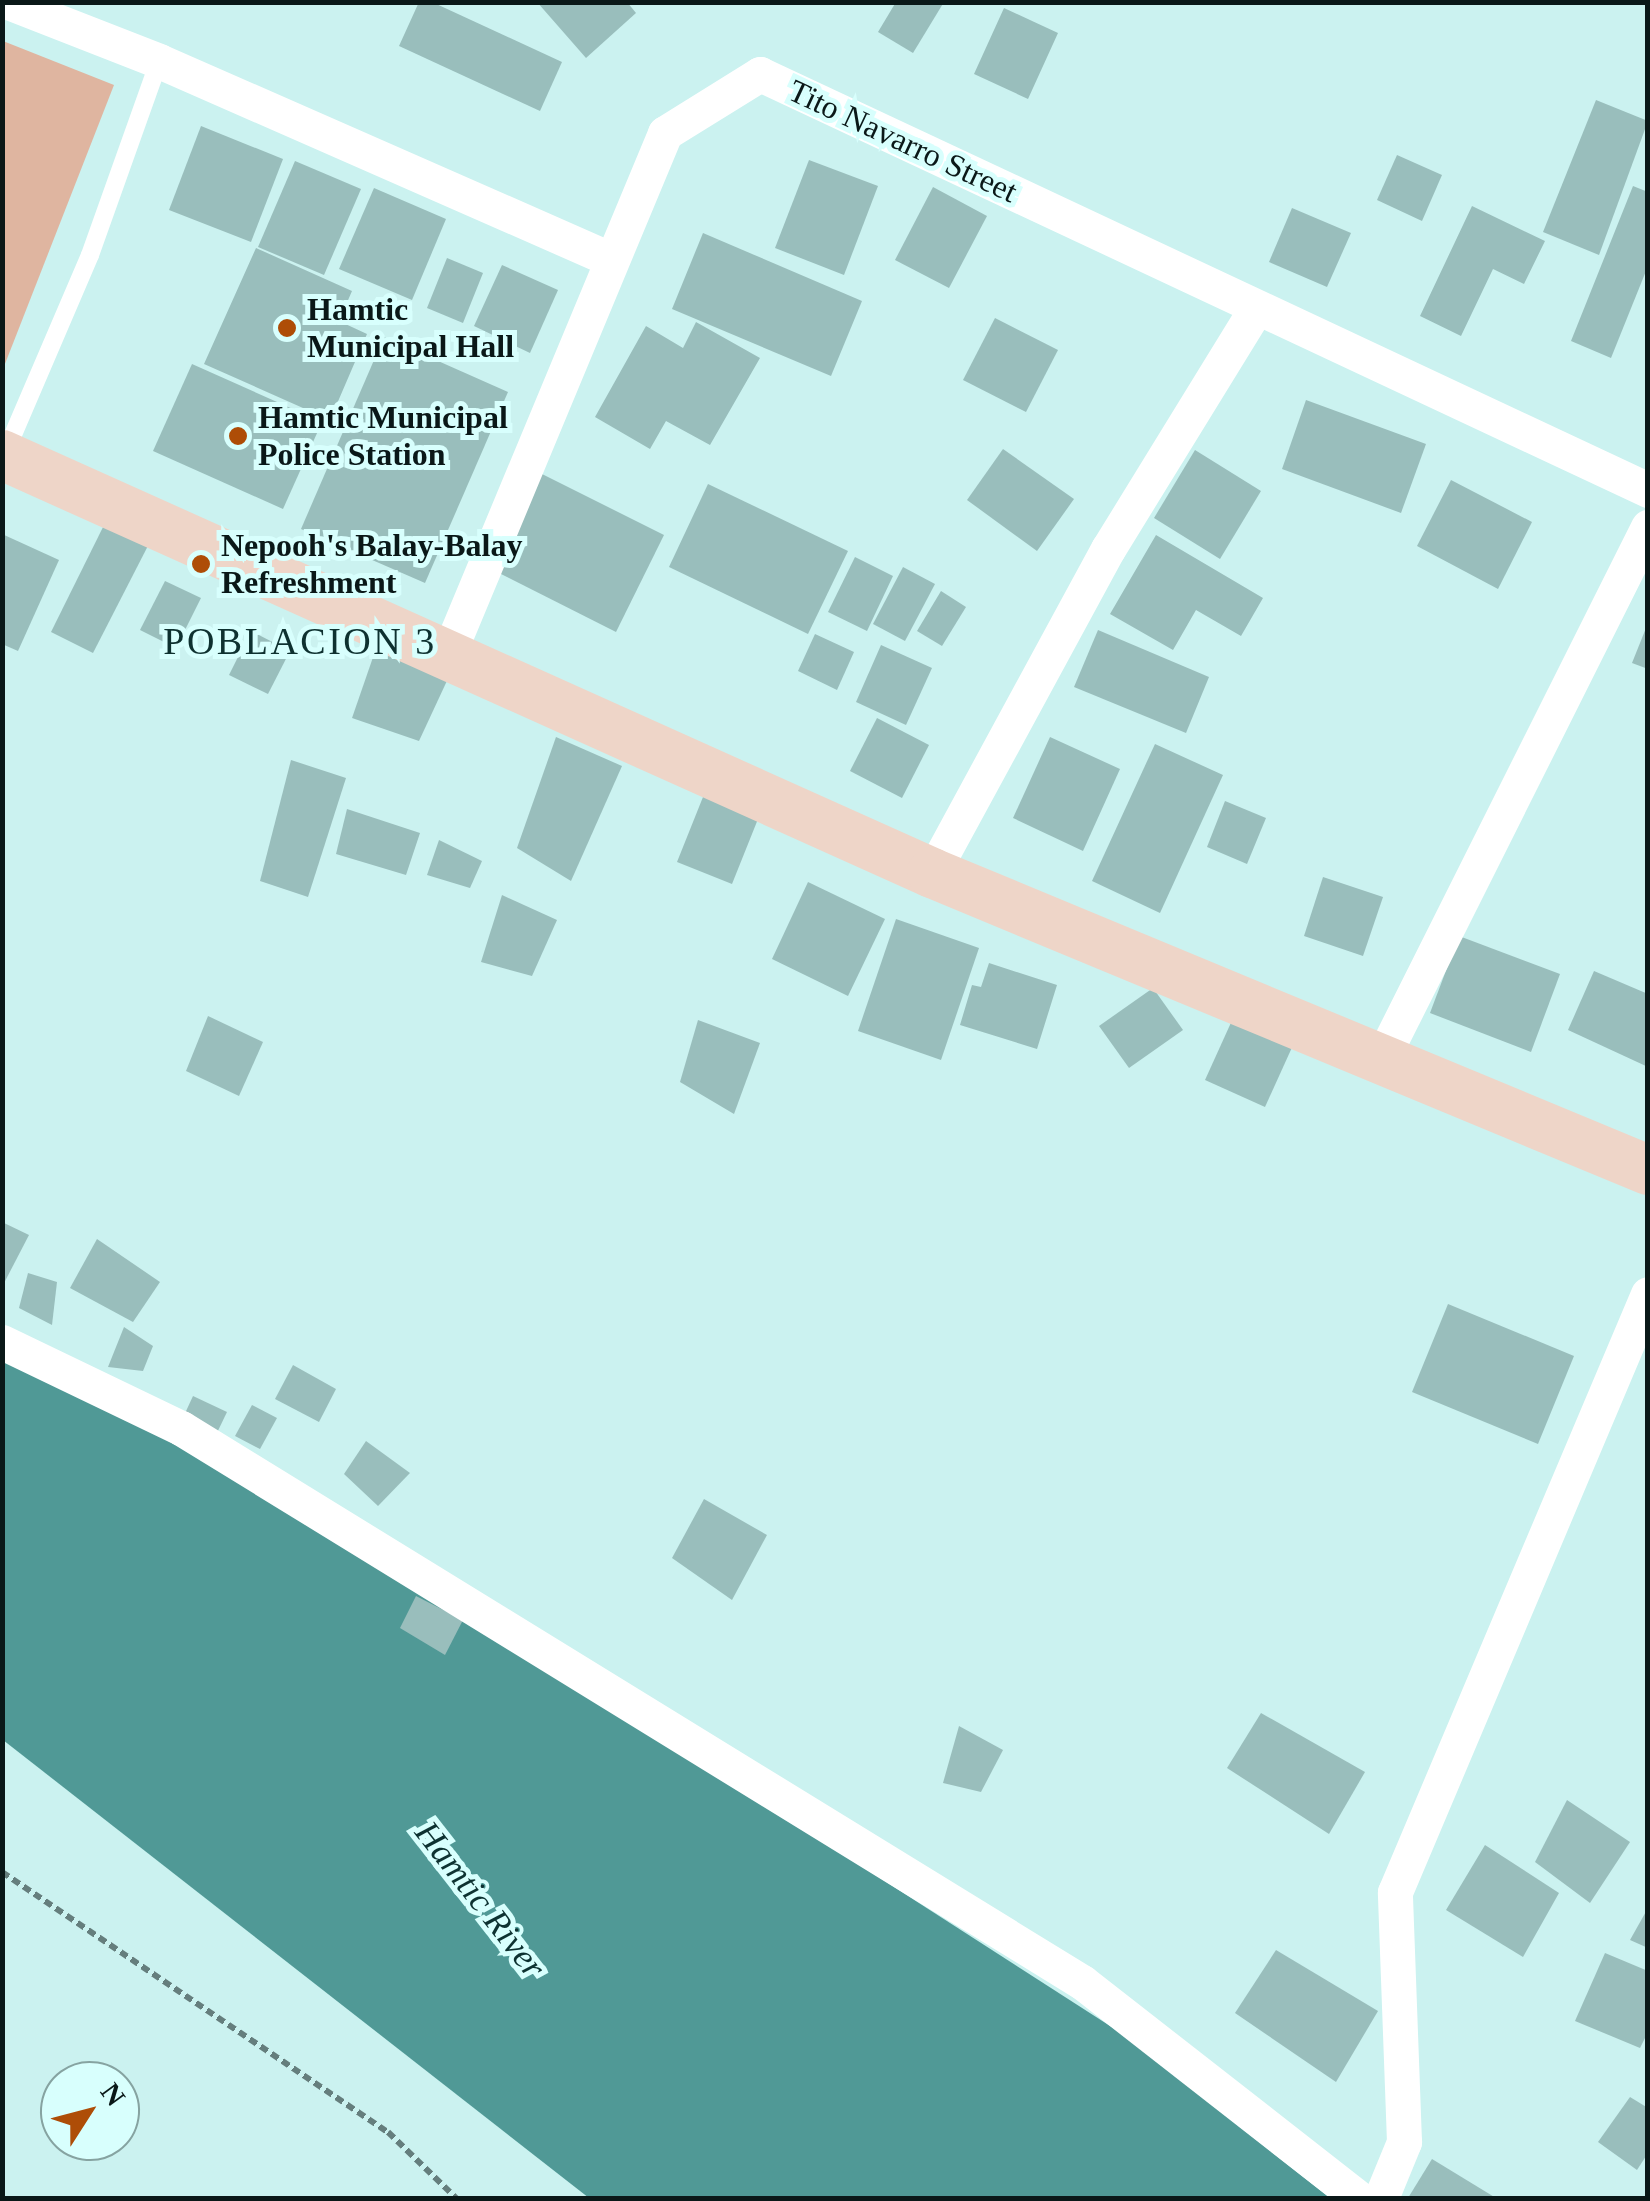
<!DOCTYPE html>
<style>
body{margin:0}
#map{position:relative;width:1650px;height:2201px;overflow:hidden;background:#cbf2f0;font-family:Georgia,serif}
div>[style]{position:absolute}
.green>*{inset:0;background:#dfb5a0}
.water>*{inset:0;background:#509996}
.building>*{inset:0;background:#99bebc}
.path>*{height:6px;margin-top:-3px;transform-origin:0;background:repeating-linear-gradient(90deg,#657e7d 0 8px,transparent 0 13px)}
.lane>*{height:18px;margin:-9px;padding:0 9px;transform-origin:9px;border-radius:9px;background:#fff}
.street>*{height:35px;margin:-17.5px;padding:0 17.5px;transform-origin:17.5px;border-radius:17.5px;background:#fff}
.secondary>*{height:50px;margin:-25px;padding:0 25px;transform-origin:25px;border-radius:25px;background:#eed5c8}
.dots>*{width:28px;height:28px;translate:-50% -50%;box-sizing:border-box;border:5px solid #d8fffd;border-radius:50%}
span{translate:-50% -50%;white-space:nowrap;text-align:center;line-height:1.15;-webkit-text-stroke:10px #d8fffd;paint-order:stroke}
.street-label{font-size:32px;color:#0a1818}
.poi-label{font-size:32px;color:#0a1818;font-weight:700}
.left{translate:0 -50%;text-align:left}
.water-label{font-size:35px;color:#0d3231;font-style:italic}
.quarter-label{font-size:38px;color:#0e3130;letter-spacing:2.5px}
.frame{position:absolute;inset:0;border:5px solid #0a1818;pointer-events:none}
.north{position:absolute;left:40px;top:2061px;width:100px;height:100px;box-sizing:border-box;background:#d8fffd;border:2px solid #86a3a1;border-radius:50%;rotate:54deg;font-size:28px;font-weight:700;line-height:40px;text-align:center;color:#0a1818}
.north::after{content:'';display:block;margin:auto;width:35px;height:45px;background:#ae4d07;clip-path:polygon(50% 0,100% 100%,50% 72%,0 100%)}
</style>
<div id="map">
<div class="green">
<i style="clip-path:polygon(3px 41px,114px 85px,3px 369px)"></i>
</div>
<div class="water">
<i style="clip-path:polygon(2px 1357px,46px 1373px,403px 1571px,1121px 2033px,1330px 2198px,589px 2198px,3px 1740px)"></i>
</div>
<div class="building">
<i style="clip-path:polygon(419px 2px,432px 2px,562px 62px,540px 111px,399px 46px)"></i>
<i style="clip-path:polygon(537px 2px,627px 2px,636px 13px,586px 58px)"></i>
<i style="clip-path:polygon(896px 2px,944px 2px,913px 53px,878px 32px)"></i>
<i style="clip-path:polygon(1004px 8px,1058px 33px,1028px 99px,974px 74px)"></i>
<i style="clip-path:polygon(1596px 100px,1648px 121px,1599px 255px,1543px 232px)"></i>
<i style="clip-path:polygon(201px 126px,283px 159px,251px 242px,169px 210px)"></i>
<i style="clip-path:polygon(1397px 155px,1442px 175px,1422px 221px,1377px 200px)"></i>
<i style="clip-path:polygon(809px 160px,878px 186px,844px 275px,775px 248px)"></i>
<i style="clip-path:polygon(295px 161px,361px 189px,324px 275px,258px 247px)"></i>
<i style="clip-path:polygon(1633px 186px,1648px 192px,1648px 266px,1611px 358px,1571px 341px)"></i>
<i style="clip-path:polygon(933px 187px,987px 216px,949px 288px,895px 260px)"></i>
<i style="clip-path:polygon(374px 188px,446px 219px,412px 300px,339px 269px)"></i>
<i style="clip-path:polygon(1472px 206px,1545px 241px,1524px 284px,1493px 269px,1461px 336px,1420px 316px)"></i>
<i style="clip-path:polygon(1292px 208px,1351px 233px,1327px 287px,1269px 262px)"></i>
<i style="clip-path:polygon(703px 233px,862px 301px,831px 376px,672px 309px)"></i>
<i style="clip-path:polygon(256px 248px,352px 291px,339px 321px,367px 334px,330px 420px,204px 364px)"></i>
<i style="clip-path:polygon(447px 258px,483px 273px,463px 323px,427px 308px)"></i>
<i style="clip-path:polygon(502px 265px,558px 290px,530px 353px,474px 326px)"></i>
<i style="clip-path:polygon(995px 318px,1058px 350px,1026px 412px,963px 380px)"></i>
<i style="clip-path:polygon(696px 322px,760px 358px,710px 445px,666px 421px,650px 449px,595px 417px,646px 326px,683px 348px)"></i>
<i style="clip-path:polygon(384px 337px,508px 392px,425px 583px,301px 529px)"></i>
<i style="clip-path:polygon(192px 364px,322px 422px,283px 509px,153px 451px)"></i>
<i style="clip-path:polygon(1306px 400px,1426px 444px,1401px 513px,1282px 469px)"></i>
<i style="clip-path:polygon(1003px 449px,1074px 499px,1037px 551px,967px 500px)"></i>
<i style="clip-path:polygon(1195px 450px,1261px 491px,1220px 559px,1154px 518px)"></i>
<i style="clip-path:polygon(542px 474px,664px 535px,616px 632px,495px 571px)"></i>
<i style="clip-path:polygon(1451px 480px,1532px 522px,1498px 589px,1417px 546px)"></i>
<i style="clip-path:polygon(708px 484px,848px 551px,808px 634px,669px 567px)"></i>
<i style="clip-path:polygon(109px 515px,153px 536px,93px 653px,51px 632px)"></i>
<i style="clip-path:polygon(2px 534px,59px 560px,18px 651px,2px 644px)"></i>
<i style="clip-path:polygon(1156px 535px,1263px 598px,1241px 636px,1196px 610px,1173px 650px,1110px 614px)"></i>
<i style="clip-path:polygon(855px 557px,893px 576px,867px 631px,828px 612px)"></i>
<i style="clip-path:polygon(903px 567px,935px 584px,905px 641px,873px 624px)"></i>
<i style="clip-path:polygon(165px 581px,201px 598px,176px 648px,140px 630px)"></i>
<i style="clip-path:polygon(941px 591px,966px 607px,942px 646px,917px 631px)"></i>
<i style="clip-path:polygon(1648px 623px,1648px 669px,1632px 663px)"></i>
<i style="clip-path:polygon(1098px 630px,1209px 677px,1186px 733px,1074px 687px)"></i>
<i style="clip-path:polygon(251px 631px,290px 651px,268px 694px,229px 675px)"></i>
<i style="clip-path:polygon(815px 634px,854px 652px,837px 690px,798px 671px)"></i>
<i style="clip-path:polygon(380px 637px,452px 670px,419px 741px,352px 718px)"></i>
<i style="clip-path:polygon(881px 645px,932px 668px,906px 725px,856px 702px)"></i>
<i style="clip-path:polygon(877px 718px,929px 745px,902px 798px,850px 771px)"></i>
<i style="clip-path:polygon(556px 737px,622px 766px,571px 881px,517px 848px)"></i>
<i style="clip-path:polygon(1050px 737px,1120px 769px,1083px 851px,1013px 818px)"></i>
<i style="clip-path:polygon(1155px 744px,1223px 775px,1160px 913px,1092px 881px)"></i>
<i style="clip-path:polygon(291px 760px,346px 778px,308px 897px,260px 881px)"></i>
<i style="clip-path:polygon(711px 777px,766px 799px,732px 884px,677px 862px)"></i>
<i style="clip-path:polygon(1225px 801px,1266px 818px,1247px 864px,1207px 847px)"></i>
<i style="clip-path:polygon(347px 809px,420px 833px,406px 875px,336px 854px)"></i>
<i style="clip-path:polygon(439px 840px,482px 861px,470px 888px,427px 875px)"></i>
<i style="clip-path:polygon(1323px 877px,1383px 897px,1363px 956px,1304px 936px)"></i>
<i style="clip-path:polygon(808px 882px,885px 919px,848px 996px,772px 959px)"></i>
<i style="clip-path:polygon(502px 895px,557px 920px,532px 976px,481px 962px)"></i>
<i style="clip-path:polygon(896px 919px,979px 948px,941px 1060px,858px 1031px)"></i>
<i style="clip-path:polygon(1459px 936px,1560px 974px,1531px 1052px,1430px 1013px)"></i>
<i style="clip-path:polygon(989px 963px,1057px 985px,1037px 1049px,960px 1025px,972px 985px,981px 987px)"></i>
<i style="clip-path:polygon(1594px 971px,1648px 994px,1648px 1067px,1568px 1030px)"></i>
<i style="clip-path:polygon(1153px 988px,1183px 1030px,1129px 1068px,1099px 1026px)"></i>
<i style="clip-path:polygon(208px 1016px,263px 1042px,239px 1096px,186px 1071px)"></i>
<i style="clip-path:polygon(1234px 1016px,1294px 1043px,1265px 1107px,1205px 1080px)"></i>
<i style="clip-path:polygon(698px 1020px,760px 1043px,734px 1114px,680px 1082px)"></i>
<i style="clip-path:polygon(2px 1222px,29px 1235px,2px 1287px)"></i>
<i style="clip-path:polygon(97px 1239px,160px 1282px,133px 1322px,70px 1288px)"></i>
<i style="clip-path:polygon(28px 1273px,57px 1282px,52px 1325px,19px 1308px)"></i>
<i style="clip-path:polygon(1448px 1304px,1574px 1356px,1538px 1444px,1412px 1392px)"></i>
<i style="clip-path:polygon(124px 1327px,153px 1346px,143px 1371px,108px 1367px)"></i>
<i style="clip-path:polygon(293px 1365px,336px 1389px,319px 1422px,275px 1399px)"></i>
<i style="clip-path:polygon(193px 1396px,227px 1412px,214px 1439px,181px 1422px)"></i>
<i style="clip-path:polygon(252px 1405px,277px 1418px,260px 1449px,235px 1436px)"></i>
<i style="clip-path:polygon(366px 1441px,410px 1473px,378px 1506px,344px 1474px)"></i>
<i style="clip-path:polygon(704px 1499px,767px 1535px,732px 1600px,672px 1558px)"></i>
<i style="clip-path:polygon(416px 1596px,463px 1620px,445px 1655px,400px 1628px)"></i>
<i style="clip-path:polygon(1261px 1713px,1365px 1772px,1329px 1834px,1227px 1768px)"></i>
<i style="clip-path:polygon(959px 1726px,1003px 1750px,981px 1792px,943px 1783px)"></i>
<i style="clip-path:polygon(1567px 1800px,1630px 1842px,1590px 1903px,1535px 1862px)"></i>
<i style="clip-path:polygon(1485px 1845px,1559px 1893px,1523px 1957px,1446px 1910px)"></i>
<i style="clip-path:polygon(1648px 1908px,1648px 1948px,1630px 1940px)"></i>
<i style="clip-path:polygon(1276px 1950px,1378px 2011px,1336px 2082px,1235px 2013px)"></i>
<i style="clip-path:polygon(1605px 1953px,1648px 1971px,1648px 2032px,1640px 2048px,1575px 2021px)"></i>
<i style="clip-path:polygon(1630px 2097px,1648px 2108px,1648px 2153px,1637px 2170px,1598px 2142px)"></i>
<i style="clip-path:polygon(1432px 2159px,1496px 2198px,1408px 2198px)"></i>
</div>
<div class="path">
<i style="left:2px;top:1872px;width:465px;rotate:34deg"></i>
<i style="left:388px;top:2132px;width:95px;rotate:44.1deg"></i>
</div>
<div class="lane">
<i style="left:6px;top:451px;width:213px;rotate:-66.8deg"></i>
<i style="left:90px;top:255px;width:206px;rotate:-70.4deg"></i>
</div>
<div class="street">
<i style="left:8px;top:2px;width:162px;rotate:21.3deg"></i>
<i style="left:159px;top:61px;width:493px;rotate:23.7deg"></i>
<i style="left:449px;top:652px;width:562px;rotate:-67.4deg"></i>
<i style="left:665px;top:133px;width:112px;rotate:-31.8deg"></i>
<i style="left:760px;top:74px;width:981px;rotate:25.1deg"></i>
<i style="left:932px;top:873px;width:369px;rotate:-61.5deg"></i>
<i style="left:1108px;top:549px;width:283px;rotate:-58.4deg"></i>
<i style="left:1383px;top:1056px;width:592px;rotate:-63.39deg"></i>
<i style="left:2px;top:1342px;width:199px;rotate:25.7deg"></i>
<i style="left:181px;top:1428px;width:1058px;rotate:31.59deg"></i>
<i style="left:1082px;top:1982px;width:350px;rotate:38deg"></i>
<i style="left:1381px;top:2198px;width:61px;rotate:-67.7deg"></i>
<i style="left:1404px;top:2142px;width:250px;rotate:-92.1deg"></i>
<i style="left:1395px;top:1892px;width:649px;rotate:-67.07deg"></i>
</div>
<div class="secondary">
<i style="left:2px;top:455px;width:1020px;rotate:24.2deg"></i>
<i style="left:932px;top:873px;width:775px;rotate:22.53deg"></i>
</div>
<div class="dots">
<i style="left:287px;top:328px;background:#ae4d07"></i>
<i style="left:238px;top:436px;background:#ae4d07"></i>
<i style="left:201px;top:564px;background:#ae4d07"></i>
</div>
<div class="street-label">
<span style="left:903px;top:141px;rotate:25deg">Tito Navarro Street</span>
</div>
<div class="poi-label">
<span class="left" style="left:307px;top:328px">Hamtic<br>Municipal Hall</span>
<span class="left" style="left:258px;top:436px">Hamtic Municipal<br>Police Station</span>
<span class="left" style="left:221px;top:564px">Nepooh's Balay-Balay<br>Refreshment</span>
</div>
<div class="water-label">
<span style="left:480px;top:1900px;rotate:52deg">Hamtic River</span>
</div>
<div class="quarter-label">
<span style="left:300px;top:642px">POBLACION 3</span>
</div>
<div class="frame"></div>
<div class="north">N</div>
</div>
